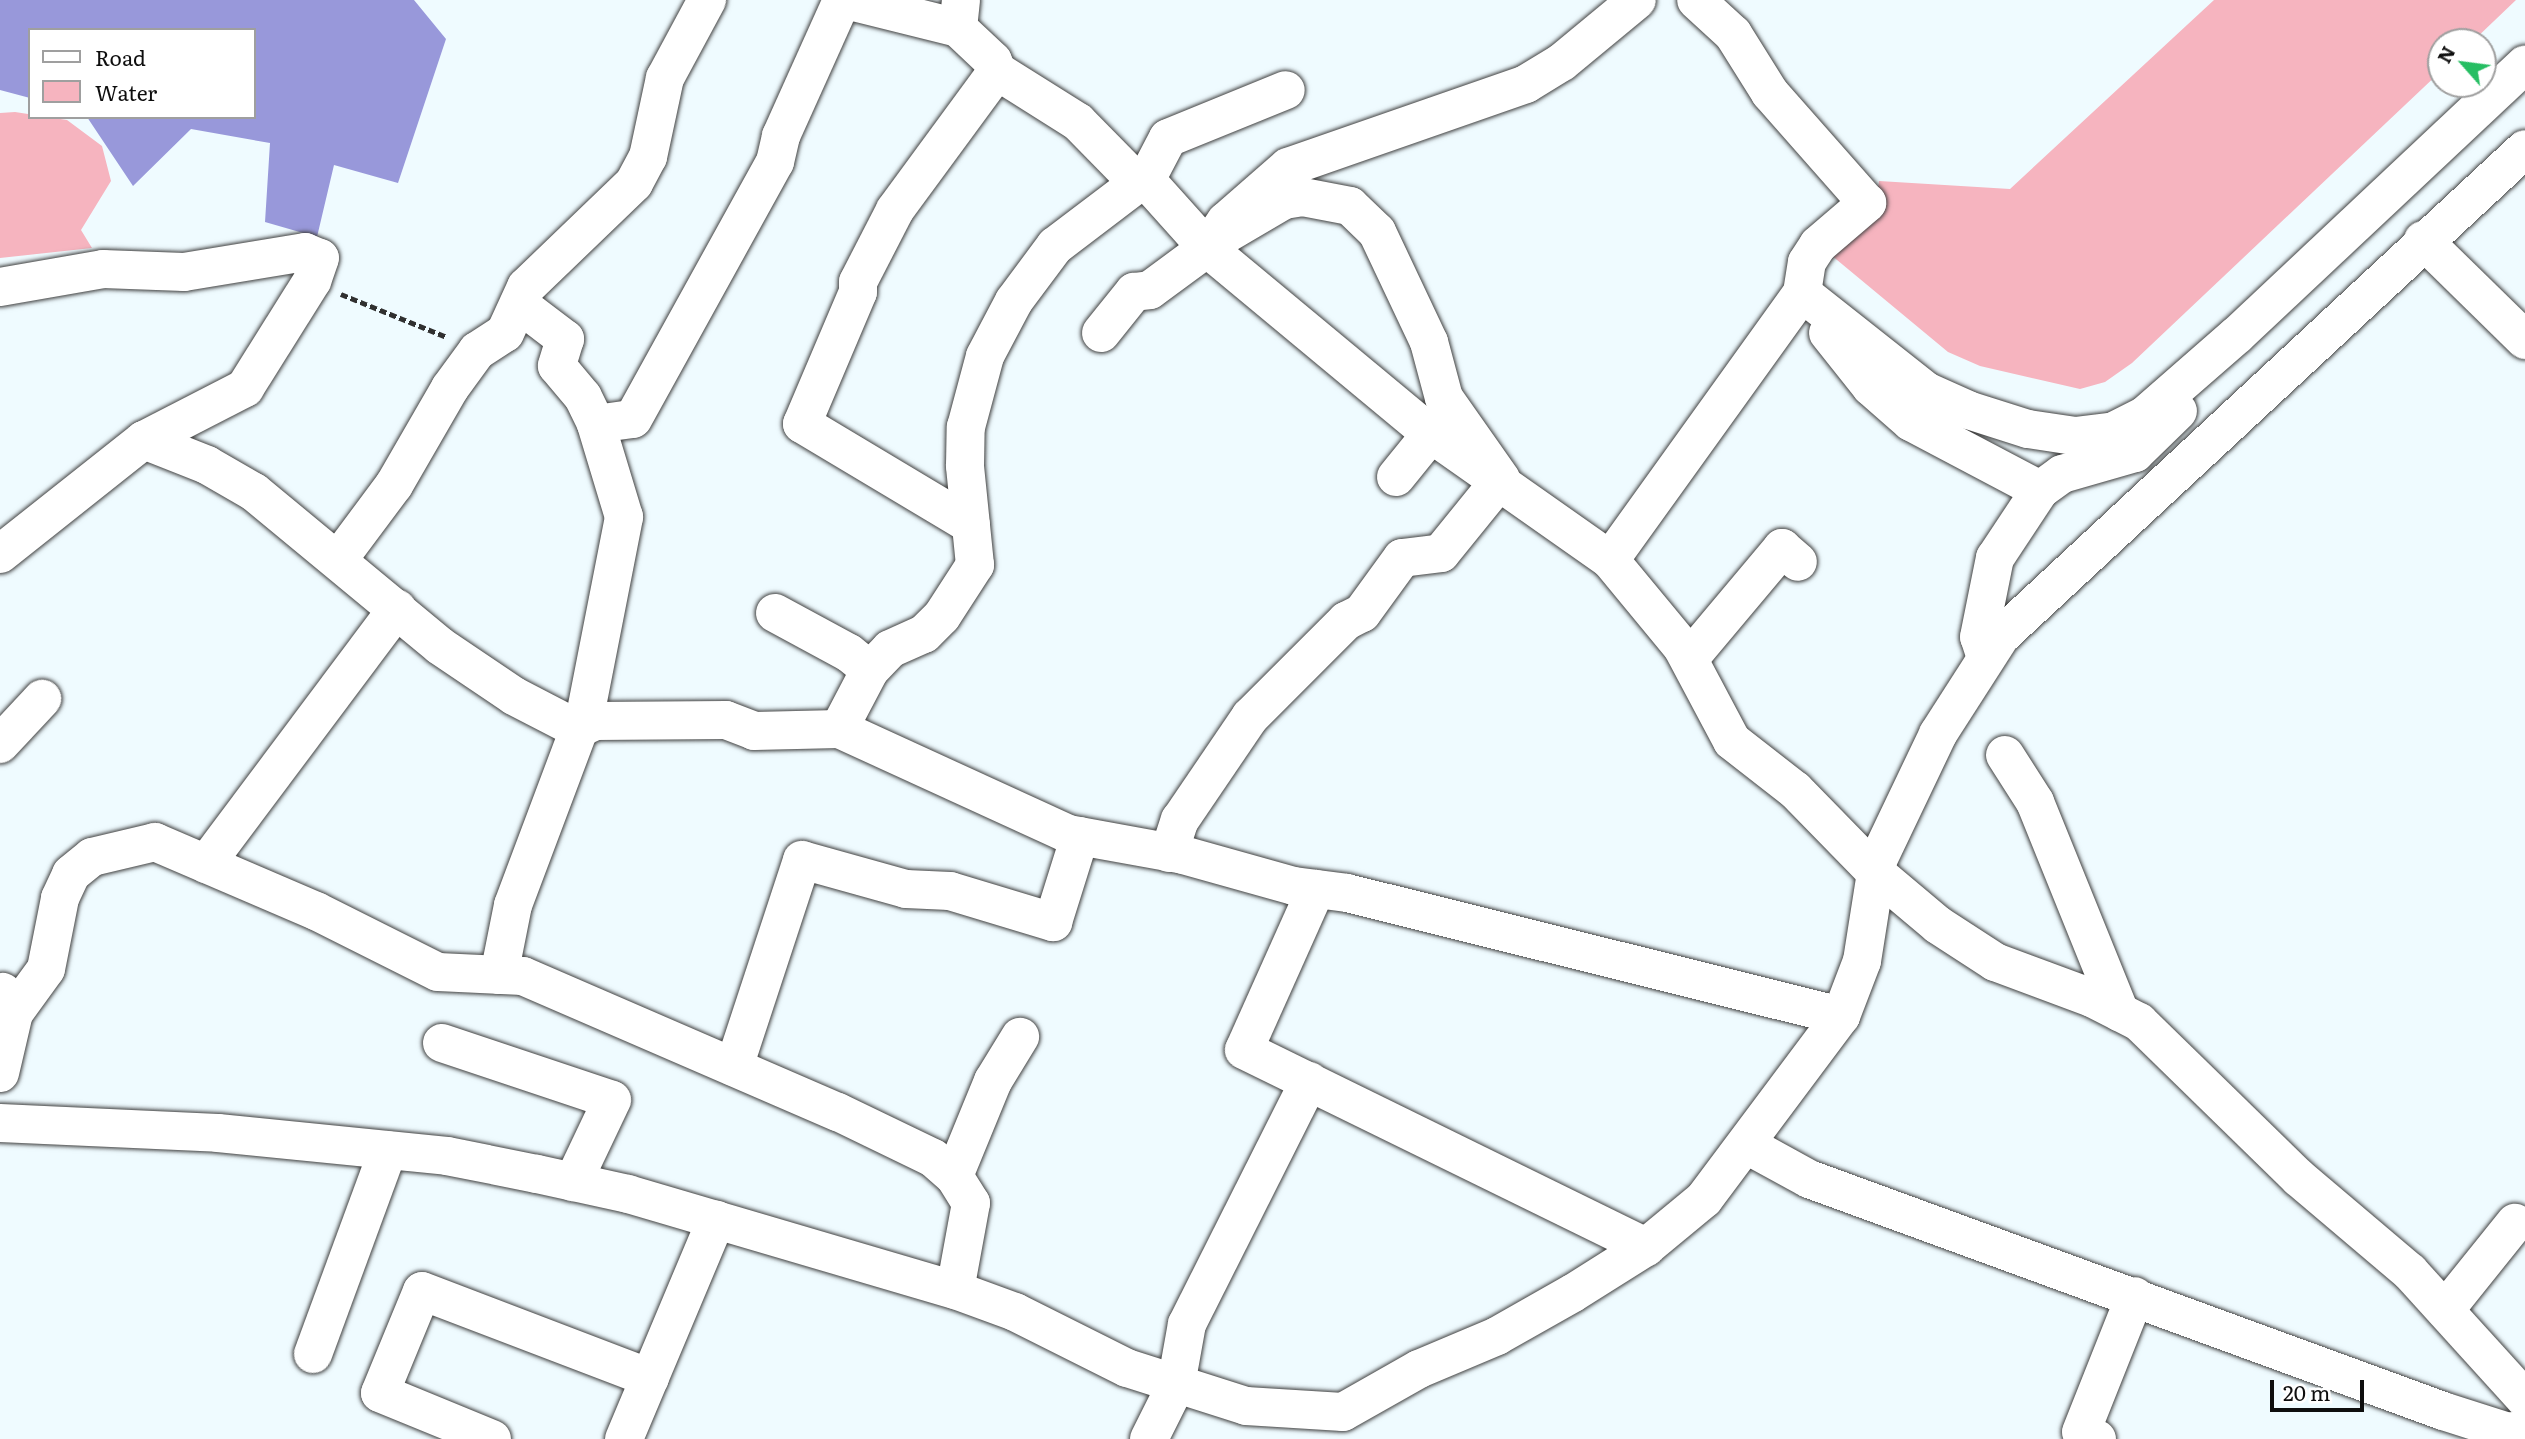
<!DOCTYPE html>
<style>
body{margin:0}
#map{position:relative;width:2525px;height:1439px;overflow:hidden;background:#effbff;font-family:Literata,serif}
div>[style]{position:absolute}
.forest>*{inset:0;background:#9898da}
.water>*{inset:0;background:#f6b4bf}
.path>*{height:4.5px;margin-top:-2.25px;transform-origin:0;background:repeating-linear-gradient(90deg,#303030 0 7px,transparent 0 10.5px)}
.roads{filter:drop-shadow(0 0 2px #414141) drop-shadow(0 0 2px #414141)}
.minor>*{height:38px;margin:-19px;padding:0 19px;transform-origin:19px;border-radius:19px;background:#fff}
span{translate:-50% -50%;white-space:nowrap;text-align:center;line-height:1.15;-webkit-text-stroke:7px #fff;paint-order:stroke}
.legend{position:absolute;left:28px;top:28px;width:228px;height:91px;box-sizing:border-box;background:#fff;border:2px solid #9f9f9f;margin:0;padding:9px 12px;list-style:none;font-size:21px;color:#0e0e0e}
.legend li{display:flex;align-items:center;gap:14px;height:35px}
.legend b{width:35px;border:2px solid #9f9f9f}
.north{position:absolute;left:2427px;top:28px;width:70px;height:70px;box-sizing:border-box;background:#fff;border:2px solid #9f9f9f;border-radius:50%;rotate:298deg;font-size:19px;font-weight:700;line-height:28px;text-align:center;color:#0e0e0e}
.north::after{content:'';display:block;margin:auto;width:24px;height:32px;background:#26be63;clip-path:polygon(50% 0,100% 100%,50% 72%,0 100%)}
.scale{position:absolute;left:2270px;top:1380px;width:94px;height:32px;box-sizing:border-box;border:4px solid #0e0e0e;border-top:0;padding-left:9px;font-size:21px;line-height:24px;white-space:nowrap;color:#0e0e0e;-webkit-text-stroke:5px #fff;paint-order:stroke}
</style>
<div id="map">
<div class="forest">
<i style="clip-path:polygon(0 0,414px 0,446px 39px,398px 183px,334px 165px,317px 237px,265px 222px,270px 143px,191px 129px,133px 186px,87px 117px,254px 117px,254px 30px,30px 30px,30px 98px,0 90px)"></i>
</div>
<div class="water">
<i style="clip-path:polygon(2214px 0,2516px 0,2472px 42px,2441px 42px,2441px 71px,2132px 363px,2105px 382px,2080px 389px,1980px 366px,1948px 352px,1825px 250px,1875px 211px,1879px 181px,2010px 189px)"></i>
<i style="clip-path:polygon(15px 112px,67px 120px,102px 146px,111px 181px,81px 230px,92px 248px,0 258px,0 113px)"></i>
</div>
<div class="path">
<i style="left:341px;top:294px;width:114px;rotate:22.1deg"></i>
</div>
<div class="roads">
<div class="minor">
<i style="left:846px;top:0;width:115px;rotate:14deg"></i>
<i style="left:961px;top:0;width:28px;rotate:96deg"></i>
<i style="left:958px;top:28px;width:48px;rotate:43.3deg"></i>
<i style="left:993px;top:61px;width:11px;rotate:68deg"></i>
<i style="left:997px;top:71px;width:96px;rotate:32.2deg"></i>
<i style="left:1078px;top:122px;width:86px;rotate:45.5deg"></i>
<i style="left:1138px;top:183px;width:9px;rotate:-21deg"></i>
<i style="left:1146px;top:180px;width:91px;rotate:48.1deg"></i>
<i style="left:1207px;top:248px;width:291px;rotate:39.7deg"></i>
<i style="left:1431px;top:434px;width:219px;rotate:35.1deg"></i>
<i style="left:1610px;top:560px;width:113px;rotate:50.4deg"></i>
<i style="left:1682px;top:647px;width:106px;rotate:62deg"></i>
<i style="left:1732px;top:741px;width:80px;rotate:37.9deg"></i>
<i style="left:1795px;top:790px;width:115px;rotate:45.7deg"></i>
<i style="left:1875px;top:872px;width:82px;rotate:40.1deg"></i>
<i style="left:1938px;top:925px;width:68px;rotate:33deg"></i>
<i style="left:1995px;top:962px;width:103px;rotate:20.4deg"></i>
<i style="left:2092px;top:998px;width:53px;rotate:27.1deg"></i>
<i style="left:2139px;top:1022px;width:223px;rotate:44.3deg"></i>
<i style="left:2299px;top:1178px;width:145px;rotate:40.3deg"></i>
<i style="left:2410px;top:1272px;width:171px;rotate:47.8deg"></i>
<i style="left:1146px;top:180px;width:47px;rotate:-62.4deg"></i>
<i style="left:1168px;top:138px;width:127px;rotate:-22.1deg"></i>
<i style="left:2423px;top:240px;width:143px;rotate:44.4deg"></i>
<i style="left:0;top:287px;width:105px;rotate:-9.9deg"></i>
<i style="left:103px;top:269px;width:81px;rotate:2.1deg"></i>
<i style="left:184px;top:272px;width:123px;rotate:-9.4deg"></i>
<i style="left:305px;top:252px;width:16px;rotate:22deg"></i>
<i style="left:320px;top:258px;width:24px;rotate:109deg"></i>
<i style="left:312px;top:281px;width:126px;rotate:122.1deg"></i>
<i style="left:245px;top:388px;width:114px;rotate:152.8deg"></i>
<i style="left:1802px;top:293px;width:158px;rotate:38.3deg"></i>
<i style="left:1926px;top:391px;width:46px;rotate:24.3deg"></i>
<i style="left:1968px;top:410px;width:63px;rotate:17.6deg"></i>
<i style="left:2028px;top:429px;width:48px;rotate:8.5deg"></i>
<i style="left:2075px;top:436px;width:39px;rotate:-7deg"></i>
<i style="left:2114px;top:431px;width:34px;rotate:-27deg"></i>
<i style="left:2144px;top:416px;width:123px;rotate:-41.1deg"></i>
<i style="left:2237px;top:335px;width:395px;rotate:-43.2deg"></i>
<i style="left:519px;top:304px;width:58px;rotate:37.3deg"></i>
<i style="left:565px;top:339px;width:28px;rotate:107deg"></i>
<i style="left:557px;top:366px;width:40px;rotate:50deg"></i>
<i style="left:583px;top:397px;width:30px;rotate:64deg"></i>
<i style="left:596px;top:424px;width:37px;rotate:-8deg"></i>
<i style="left:633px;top:419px;width:294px;rotate:-61.1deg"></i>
<i style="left:775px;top:162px;width:27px;rotate:-77deg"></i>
<i style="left:781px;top:136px;width:149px;rotate:-65.8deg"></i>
<i style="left:1101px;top:333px;width:53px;rotate:-51.2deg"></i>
<i style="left:1134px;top:292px;width:16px;rotate:-7deg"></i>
<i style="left:1150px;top:290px;width:71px;rotate:-36.4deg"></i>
<i style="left:1207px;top:248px;width:33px;rotate:-55deg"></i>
<i style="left:1226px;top:221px;width:82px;rotate:-41.1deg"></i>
<i style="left:1288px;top:167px;width:252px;rotate:-19.2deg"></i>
<i style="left:1526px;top:84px;width:42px;rotate:-31.4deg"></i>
<i style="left:1562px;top:62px;width:97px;rotate:-39.6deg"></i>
<i style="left:1828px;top:333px;width:69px;rotate:51.5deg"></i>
<i style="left:1871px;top:387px;width:53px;rotate:41.2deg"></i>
<i style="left:1911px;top:422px;width:146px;rotate:27.8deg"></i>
<i style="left:1396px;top:477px;width:55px;rotate:-50.9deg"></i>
<i style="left:971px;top:525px;width:197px;rotate:-149.1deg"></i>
<i style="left:802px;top:424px;width:143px;rotate:-67deg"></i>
<i style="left:858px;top:292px;width:10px;rotate:-90deg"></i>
<i style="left:858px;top:282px;width:81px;rotate:-62.8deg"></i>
<i style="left:895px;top:210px;width:172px;rotate:-53.7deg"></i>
<i style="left:0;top:554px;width:184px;rotate:-38.4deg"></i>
<i style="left:144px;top:440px;width:68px;rotate:21.6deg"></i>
<i style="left:207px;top:465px;width:54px;rotate:29.9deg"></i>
<i style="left:254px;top:492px;width:241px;rotate:39.6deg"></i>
<i style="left:440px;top:646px;width:89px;rotate:34deg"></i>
<i style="left:514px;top:696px;width:72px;rotate:27.3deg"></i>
<i style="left:578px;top:729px;width:19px;rotate:-25deg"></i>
<i style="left:595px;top:721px;width:131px;rotate:-0.4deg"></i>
<i style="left:726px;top:720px;width:30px;rotate:21deg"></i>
<i style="left:754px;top:731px;width:85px;rotate:-1.3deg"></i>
<i style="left:839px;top:729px;width:67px;rotate:-62.3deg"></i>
<i style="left:338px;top:560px;width:94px;rotate:-53.3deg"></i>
<i style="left:394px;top:485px;width:112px;rotate:-60deg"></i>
<i style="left:450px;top:388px;width:46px;rotate:-53.9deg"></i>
<i style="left:477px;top:351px;width:33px;rotate:-33deg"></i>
<i style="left:505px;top:333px;width:51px;rotate:-65.5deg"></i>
<i style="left:526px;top:287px;width:150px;rotate:-43.9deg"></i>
<i style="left:634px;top:183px;width:30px;rotate:-62deg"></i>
<i style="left:648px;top:157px;width:81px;rotate:-77.9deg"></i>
<i style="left:665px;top:78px;width:89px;rotate:-61.7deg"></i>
<i style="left:1610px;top:560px;width:329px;rotate:-54.3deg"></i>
<i style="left:1802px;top:293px;width:31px;rotate:-81deg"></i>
<i style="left:1807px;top:262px;width:20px;rotate:-57deg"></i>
<i style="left:1818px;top:245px;width:65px;rotate:-40.6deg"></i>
<i style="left:1867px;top:203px;width:147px;rotate:-131.4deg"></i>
<i style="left:1770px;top:93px;width:70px;rotate:-122.1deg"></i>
<i style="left:1733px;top:34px;width:50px;rotate:-137.4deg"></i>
<i style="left:775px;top:613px;width:84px;rotate:28.4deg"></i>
<i style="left:849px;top:653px;width:27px;rotate:39deg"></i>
<i style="left:870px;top:670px;width:29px;rotate:-46deg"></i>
<i style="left:890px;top:649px;width:37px;rotate:-24deg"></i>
<i style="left:924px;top:634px;width:25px;rotate:-45deg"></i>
<i style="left:942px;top:616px;width:61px;rotate:-57.1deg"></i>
<i style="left:975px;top:565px;width:100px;rotate:-95.8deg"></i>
<i style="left:965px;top:466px;width:39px;rotate:-89deg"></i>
<i style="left:966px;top:427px;width:73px;rotate:-75deg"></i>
<i style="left:985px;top:356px;width:62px;rotate:-62.2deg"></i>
<i style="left:1014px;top:301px;width:69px;rotate:-53.3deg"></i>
<i style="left:1055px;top:246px;width:104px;rotate:-37.2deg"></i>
<i style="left:1986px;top:658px;width:22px;rotate:-108deg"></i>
<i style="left:1979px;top:637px;width:81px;rotate:-78.6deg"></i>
<i style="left:1995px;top:558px;width:82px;rotate:-56.5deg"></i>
<i style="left:2040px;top:490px;width:27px;rotate:-36deg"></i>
<i style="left:2062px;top:474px;width:76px;rotate:-16deg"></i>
<i style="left:2135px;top:453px;width:60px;rotate:-44.3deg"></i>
<i style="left:1689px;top:659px;width:145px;rotate:-50deg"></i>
<i style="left:1782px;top:548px;width:21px;rotate:41deg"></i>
<i style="left:839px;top:729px;width:252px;rotate:24.6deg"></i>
<i style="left:1068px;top:834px;width:117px;rotate:10.3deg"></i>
<i style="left:1183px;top:855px;width:115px;rotate:15.6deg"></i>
<i style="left:1294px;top:886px;width:53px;rotate:7.5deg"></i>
<i style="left:1347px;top:893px;width:509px;rotate:13.98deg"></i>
<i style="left:0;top:744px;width:62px;rotate:-47deg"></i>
<i style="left:2005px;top:755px;width:56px;rotate:57.4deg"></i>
<i style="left:2035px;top:802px;width:227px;rotate:68deg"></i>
<i style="left:1169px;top:853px;width:35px;rotate:-72deg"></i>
<i style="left:1180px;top:820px;width:125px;rotate:-55.8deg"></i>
<i style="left:1250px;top:717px;width:136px;rotate:-45deg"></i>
<i style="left:1346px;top:621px;width:18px;rotate:-27deg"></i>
<i style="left:1362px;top:613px;width:68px;rotate:-54deg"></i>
<i style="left:1402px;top:558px;width:39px;rotate:-7deg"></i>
<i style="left:1441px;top:553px;width:95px;rotate:-51deg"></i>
<i style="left:1501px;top:479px;width:99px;rotate:-125.1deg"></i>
<i style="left:1444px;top:398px;width:58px;rotate:-105deg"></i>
<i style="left:1429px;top:342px;width:122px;rotate:-115.3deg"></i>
<i style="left:1377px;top:232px;width:37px;rotate:-136deg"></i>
<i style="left:1350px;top:206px;width:48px;rotate:-169.2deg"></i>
<i style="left:1303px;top:197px;width:19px;rotate:171deg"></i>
<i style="left:1284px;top:200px;width:81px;rotate:149.6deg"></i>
<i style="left:206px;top:864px;width:319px;rotate:-53.2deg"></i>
<i style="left:1316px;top:889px;width:176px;rotate:114.1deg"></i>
<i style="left:1244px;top:1050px;width:448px;rotate:26.1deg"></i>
<i style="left:499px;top:975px;width:71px;rotate:-78.7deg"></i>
<i style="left:513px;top:905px;width:207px;rotate:-69.4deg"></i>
<i style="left:586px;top:711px;width:198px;rotate:-78.9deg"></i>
<i style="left:624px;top:517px;width:97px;rotate:-106.8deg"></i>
<i style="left:14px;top:1013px;width:54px;rotate:-54deg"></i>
<i style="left:46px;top:969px;width:72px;rotate:-78.8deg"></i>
<i style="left:60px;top:898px;width:26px;rotate:-65deg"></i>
<i style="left:71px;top:874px;width:27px;rotate:-39deg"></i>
<i style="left:92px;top:857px;width:65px;rotate:-13.4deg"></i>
<i style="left:155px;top:842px;width:175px;rotate:23.2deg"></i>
<i style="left:316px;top:911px;width:136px;rotate:26.6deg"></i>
<i style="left:438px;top:972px;width:85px;rotate:2.7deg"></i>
<i style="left:523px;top:976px;width:343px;rotate:23.4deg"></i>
<i style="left:838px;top:1112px;width:106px;rotate:25.8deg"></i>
<i style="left:933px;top:1158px;width:28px;rotate:41deg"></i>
<i style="left:954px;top:1176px;width:32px;rotate:58deg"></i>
<i style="left:971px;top:1203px;width:88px;rotate:100.4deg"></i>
<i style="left:442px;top:1043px;width:179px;rotate:18.5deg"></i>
<i style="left:612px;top:1100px;width:91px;rotate:115.4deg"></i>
<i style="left:734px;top:1067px;width:218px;rotate:-71.8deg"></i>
<i style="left:802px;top:860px;width:108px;rotate:15.6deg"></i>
<i style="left:906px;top:889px;width:44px;rotate:2.6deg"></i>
<i style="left:950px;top:891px;width:108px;rotate:16.8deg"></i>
<i style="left:1053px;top:922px;width:90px;rotate:-72.6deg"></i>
<i style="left:0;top:1073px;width:62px;rotate:-76.9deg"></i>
<i style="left:14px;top:1013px;width:24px;rotate:-118deg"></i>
<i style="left:0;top:1123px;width:218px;rotate:2.6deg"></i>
<i style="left:218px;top:1133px;width:230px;rotate:5.7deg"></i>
<i style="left:447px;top:1156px;width:92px;rotate:11.3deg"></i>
<i style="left:537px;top:1174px;width:93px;rotate:12.4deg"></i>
<i style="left:628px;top:1194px;width:341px;rotate:16.4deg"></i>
<i style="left:955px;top:1290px;width:64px;rotate:20.1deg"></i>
<i style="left:1015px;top:1312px;width:125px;rotate:26.6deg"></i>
<i style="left:1127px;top:1368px;width:125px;rotate:17.7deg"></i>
<i style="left:1246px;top:1406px;width:97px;rotate:3.5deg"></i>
<i style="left:1343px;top:1412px;width:87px;rotate:-29.5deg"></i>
<i style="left:1419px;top:1369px;width:85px;rotate:-22.9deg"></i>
<i style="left:1497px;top:1336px;width:87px;rotate:-29.5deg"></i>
<i style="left:1573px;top:1293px;width:86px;rotate:-32.2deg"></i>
<i style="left:1646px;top:1247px;width:75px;rotate:-39.6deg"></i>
<i style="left:1704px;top:1199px;width:229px;rotate:-53.2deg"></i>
<i style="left:1841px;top:1016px;width:59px;rotate:-69.1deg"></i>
<i style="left:1862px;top:961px;width:102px;rotate:-81deg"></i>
<i style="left:1878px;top:860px;width:140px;rotate:-64.5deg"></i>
<i style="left:1938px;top:734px;width:117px;rotate:-57.3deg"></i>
<i style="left:2001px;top:636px;width:715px;rotate:-42.9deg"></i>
<i style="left:1747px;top:1145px;width:71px;rotate:28.7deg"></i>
<i style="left:1809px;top:1179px;width:675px;rotate:20.1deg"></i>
<i style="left:2443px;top:1411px;width:69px;rotate:17.7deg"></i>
<i style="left:2509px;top:1432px;width:16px;rotate:-11deg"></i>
<i style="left:954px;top:1176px;width:103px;rotate:-67.7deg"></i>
<i style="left:993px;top:1081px;width:52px;rotate:-58.5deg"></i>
<i style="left:2445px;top:1310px;width:112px;rotate:-51.2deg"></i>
<i style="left:313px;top:1354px;width:217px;rotate:-69.8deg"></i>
<i style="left:492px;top:1439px;width:121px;rotate:-157.7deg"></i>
<i style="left:380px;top:1393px;width:110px;rotate:-67.6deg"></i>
<i style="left:422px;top:1291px;width:244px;rotate:20.9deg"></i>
<i style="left:624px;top:1439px;width:238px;rotate:-67.2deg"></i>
<i style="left:1149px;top:1439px;width:60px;rotate:-63.4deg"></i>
<i style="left:1176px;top:1385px;width:62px;rotate:-79.8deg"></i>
<i style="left:1187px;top:1324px;width:272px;rotate:-63.3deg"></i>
<i style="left:2097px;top:1439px;width:17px;rotate:-156deg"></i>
<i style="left:2081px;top:1432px;width:146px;rotate:-68.3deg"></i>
</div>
</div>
<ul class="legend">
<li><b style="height:9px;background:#fff"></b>Road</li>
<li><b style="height:19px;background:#f6b4bf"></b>Water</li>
</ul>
<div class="north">N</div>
<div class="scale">20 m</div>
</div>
